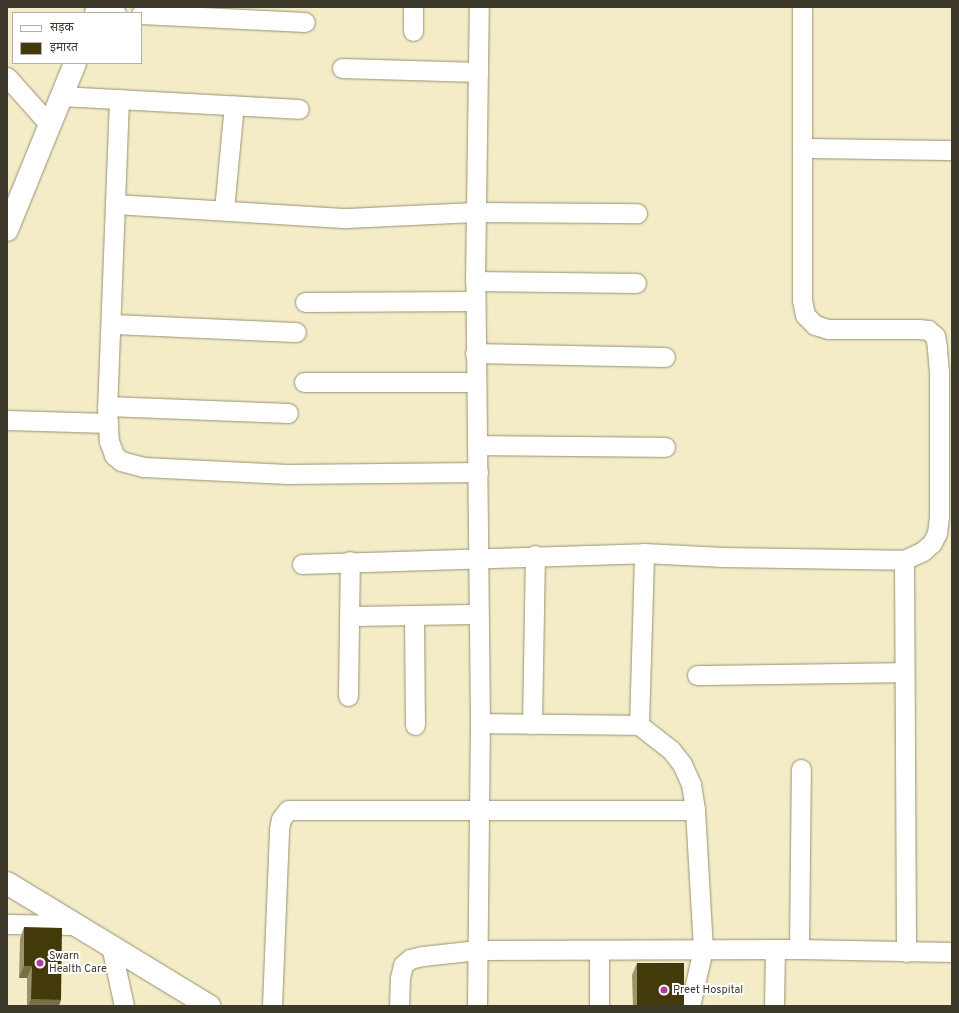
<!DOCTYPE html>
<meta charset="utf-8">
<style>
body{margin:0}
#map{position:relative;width:959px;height:1013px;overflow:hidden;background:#f3ecc7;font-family:Overpass,"Noto Sans Devanagari",sans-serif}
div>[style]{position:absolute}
.roads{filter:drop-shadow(0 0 1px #98916f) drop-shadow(0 0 1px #98916f)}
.minor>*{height:19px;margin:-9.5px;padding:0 9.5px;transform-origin:9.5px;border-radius:9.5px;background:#fff}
.tertiary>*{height:22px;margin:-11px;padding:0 11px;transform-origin:11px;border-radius:11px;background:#fff}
.wall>*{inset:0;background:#9b936a}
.shaded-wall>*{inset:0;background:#786f44}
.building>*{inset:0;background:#433a0c}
.dots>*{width:11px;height:11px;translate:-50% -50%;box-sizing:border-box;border:2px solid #fff;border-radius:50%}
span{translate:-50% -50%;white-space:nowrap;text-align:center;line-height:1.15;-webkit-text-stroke:4px #fff;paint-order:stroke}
.poi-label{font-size:11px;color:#3c392b}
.left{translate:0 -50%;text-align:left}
.frame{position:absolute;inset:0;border:8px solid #3c392b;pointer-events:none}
.legend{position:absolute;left:12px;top:12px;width:130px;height:52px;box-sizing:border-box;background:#fff;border:1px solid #b1b0aa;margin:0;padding:5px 7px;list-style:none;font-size:12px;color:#3c392b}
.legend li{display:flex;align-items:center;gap:8px;height:20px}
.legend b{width:20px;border:1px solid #b1b0aa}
</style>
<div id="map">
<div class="roads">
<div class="minor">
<i style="left:96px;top:12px;width:20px;rotate:3deg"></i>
<i style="left:141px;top:14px;width:164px;rotate:2.8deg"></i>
<i style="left:413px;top:31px;width:24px;rotate:-90deg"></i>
<i style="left:342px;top:68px;width:136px;rotate:1.7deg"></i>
<i style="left:7px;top:77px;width:63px;rotate:48.2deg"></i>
<i style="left:61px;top:96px;width:238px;rotate:3.1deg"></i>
<i style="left:119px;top:99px;width:307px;rotate:92.2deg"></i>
<i style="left:107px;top:406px;width:35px;rotate:87deg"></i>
<i style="left:109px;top:441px;width:15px;rotate:70deg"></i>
<i style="left:114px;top:455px;width:9px;rotate:41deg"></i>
<i style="left:121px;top:461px;width:23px;rotate:15deg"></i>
<i style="left:143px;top:467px;width:144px;rotate:2.8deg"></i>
<i style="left:287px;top:474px;width:191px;rotate:-0.6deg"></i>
<i style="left:802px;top:148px;width:150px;rotate:0.8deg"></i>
<i style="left:115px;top:204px;width:232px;rotate:3.5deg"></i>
<i style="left:347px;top:218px;width:128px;rotate:-2.7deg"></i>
<i style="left:475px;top:212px;width:162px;rotate:0.4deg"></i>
<i style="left:224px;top:210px;width:105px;rotate:-84.6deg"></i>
<i style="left:475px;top:281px;width:161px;rotate:0.7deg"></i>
<i style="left:305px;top:302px;width:170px;rotate:-0.3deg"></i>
<i style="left:111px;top:324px;width:185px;rotate:2.5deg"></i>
<i style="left:475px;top:353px;width:190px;rotate:1.2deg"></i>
<i style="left:304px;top:382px;width:171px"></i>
<i style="left:107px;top:406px;width:181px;rotate:2.2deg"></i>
<i style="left:7px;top:420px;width:101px;rotate:1.7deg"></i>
<i style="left:478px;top:445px;width:187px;rotate:0.6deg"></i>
<i style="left:904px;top:560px;width:392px;rotate:89.7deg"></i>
<i style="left:302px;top:564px;width:342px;rotate:-1.8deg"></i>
<i style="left:644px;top:553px;width:79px;rotate:2.9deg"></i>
<i style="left:723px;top:557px;width:181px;rotate:0.9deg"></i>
<i style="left:904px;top:560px;width:21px;rotate:-25deg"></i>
<i style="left:923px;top:551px;width:12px;rotate:-42deg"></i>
<i style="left:932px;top:543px;width:11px;rotate:-63deg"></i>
<i style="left:937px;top:533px;width:16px;rotate:-83deg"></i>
<i style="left:939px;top:517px;width:145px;rotate:-90deg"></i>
<i style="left:939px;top:372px;width:25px;rotate:-95deg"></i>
<i style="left:937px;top:347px;width:11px;rotate:-100deg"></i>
<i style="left:935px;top:336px;width:9px;rotate:-139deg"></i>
<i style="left:928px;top:330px;width:9px;rotate:-174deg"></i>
<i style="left:919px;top:329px;width:91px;rotate:180deg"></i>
<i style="left:828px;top:329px;width:14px;rotate:-163deg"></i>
<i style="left:815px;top:325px;width:14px;rotate:-135deg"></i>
<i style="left:805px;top:315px;width:15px;rotate:-101deg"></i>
<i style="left:802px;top:300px;width:293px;rotate:-90deg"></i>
<i style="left:414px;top:615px;width:110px;rotate:89.5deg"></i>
<i style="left:349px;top:616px;width:129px;rotate:-0.9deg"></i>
<i style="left:697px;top:675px;width:207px;rotate:-0.8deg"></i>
<i style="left:348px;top:696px;width:135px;rotate:-89.2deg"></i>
<i style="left:480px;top:723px;width:159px;rotate:0.7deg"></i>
<i style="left:639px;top:725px;width:172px;rotate:-88.3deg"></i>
<i style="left:532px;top:724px;width:169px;rotate:-89deg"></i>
<i style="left:639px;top:725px;width:41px;rotate:38deg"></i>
<i style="left:671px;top:750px;width:18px;rotate:52deg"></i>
<i style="left:682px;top:764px;width:22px;rotate:66deg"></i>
<i style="left:691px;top:784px;width:26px;rotate:81deg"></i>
<i style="left:695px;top:810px;width:139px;rotate:86.7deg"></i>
<i style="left:703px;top:949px;width:58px;rotate:102.8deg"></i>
<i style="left:7px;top:924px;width:69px;rotate:0.8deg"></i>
<i style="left:111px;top:946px;width:61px;rotate:77.8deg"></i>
<i style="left:799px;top:949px;width:180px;rotate:-89.4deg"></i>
<i style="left:272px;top:1006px;width:177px;rotate:-87.7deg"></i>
<i style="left:279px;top:829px;width:10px;rotate:-79deg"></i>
<i style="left:281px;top:819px;width:11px;rotate:-52deg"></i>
<i style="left:288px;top:810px;width:407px"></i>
<i style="left:399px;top:1006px;width:28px;rotate:-88deg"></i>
<i style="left:400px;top:978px;width:13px;rotate:-77deg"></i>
<i style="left:403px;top:965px;width:9px;rotate:-41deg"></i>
<i style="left:410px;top:959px;width:13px;rotate:-13deg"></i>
<i style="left:423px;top:956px;width:55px;rotate:-6.2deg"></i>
<i style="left:478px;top:950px;width:321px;rotate:-0.2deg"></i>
<i style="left:799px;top:949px;width:153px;rotate:1.1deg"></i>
<i style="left:477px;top:1006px;width:283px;rotate:-89.4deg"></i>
<i style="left:480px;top:723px;width:442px;rotate:-90.6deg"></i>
<i style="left:475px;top:281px;width:274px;rotate:-89.2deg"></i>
<i style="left:599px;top:1006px;width:56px;rotate:-90deg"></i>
<i style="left:774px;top:1006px;width:57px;rotate:-89deg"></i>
</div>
<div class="tertiary">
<i style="left:96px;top:13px;width:6px;rotate:-72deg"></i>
<i style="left:7px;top:230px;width:180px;rotate:-67.8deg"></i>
<i style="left:7px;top:883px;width:237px;rotate:31.3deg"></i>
</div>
</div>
<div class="wall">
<i style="clip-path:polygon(24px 927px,59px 1006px,27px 1006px,27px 978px,19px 978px,20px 939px)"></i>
<i style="clip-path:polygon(637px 963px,684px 1006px,633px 1006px,632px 975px)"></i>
</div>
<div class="shaded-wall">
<i style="clip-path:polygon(24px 966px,32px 966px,27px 978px,19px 978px)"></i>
<i style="clip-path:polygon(31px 999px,61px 1000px,59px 1006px,28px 1006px)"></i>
</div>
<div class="building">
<i style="clip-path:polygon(24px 927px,62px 928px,61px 1000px,31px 999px,32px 966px,24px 966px)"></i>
<i style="clip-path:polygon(637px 963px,684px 963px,684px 1006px,637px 1006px)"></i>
</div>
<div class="dots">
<i style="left:40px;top:963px;background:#ac40a0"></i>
<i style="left:664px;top:990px;background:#ac40a0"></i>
</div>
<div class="poi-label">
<span class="left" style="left:49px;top:963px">Swarn<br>Health Care</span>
<span class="left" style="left:673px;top:990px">Preet Hospital</span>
</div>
<div class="frame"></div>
<ul class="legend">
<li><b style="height:5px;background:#fff"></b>सड़क</li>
<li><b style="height:11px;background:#433a0c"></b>इमारत</li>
</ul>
</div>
